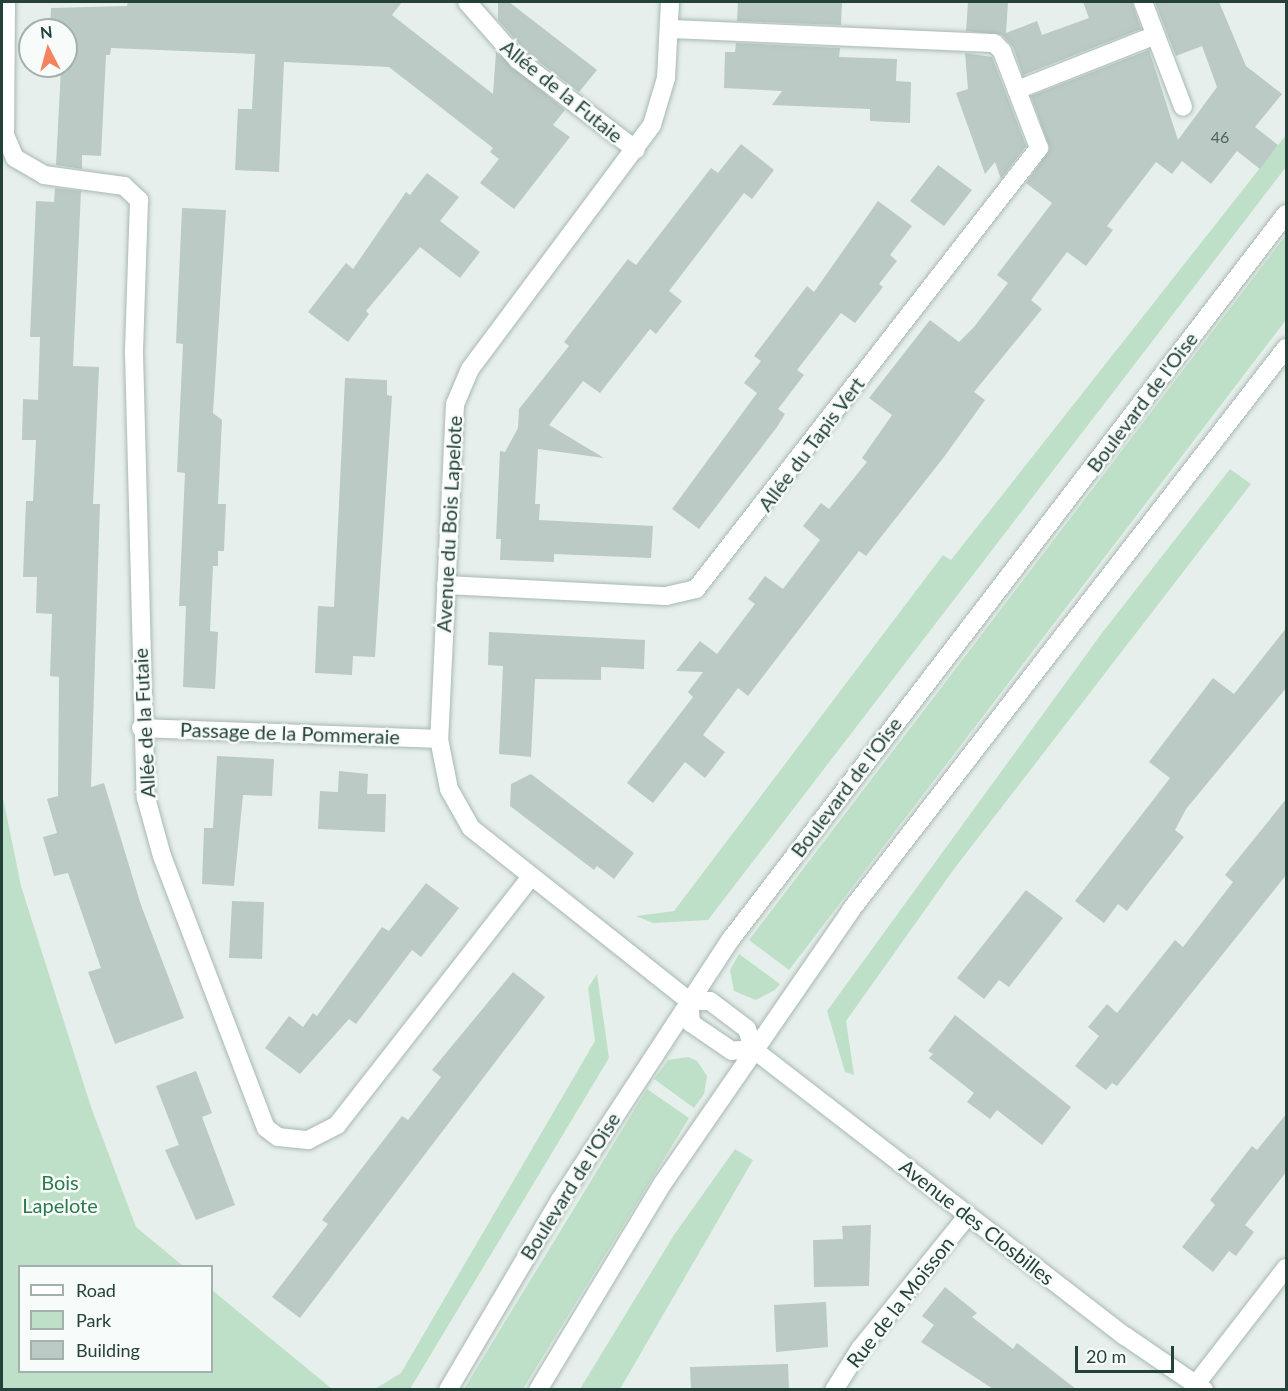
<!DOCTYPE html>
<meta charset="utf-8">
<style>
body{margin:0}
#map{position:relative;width:1288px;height:1391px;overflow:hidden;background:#e6efeb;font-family:Lato,sans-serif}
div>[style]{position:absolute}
.green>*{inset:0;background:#bfe0c8}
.building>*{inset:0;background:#bbcac4}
.roads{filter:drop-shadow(0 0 2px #a8b8b2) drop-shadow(0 0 2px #a8b8b2)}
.street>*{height:18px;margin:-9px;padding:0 9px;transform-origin:9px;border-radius:9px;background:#fff}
.secondary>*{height:18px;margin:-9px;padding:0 9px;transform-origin:9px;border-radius:9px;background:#fff}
span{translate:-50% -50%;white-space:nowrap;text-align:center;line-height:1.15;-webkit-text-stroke:5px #f7fbf9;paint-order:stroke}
.number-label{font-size:16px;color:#4a645c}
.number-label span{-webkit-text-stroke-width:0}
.street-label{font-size:20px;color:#24423a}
.park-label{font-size:20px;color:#2d7a4b}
.frame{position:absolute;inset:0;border:3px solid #24423a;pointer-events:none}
.legend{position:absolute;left:18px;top:1265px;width:195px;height:108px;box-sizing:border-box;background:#f7fbf9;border:2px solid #a3b1ad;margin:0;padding:8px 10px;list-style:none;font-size:18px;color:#24423a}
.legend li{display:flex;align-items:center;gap:12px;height:30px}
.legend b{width:30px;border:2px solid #a3b1ad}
.north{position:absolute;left:18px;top:18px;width:60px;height:60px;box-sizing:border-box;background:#f7fbf9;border:2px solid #a3b1ad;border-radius:50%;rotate:354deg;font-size:16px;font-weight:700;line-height:24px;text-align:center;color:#24423a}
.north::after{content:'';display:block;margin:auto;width:21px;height:27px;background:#f4845f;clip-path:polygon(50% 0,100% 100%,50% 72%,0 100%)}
.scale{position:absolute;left:1075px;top:1346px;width:99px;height:27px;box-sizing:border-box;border:3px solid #24423a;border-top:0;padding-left:8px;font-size:18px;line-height:21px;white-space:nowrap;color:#24423a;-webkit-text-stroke:4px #f7fbf9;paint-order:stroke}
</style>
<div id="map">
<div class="green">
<i style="clip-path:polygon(1286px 135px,1286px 167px,708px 920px,653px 923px,636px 916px,674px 911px,943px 555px,951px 560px)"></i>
<i style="clip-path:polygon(1286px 235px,1286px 320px,789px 970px,749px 940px)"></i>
<i style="clip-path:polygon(1230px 469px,1251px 484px,954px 869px,846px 1021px,854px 1075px,845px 1072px,827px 1011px,1102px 633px)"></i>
<i style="clip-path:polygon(2px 793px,21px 886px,91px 1107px,136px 1227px,183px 1266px,20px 1266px,20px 1372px,212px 1372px,212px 1290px,332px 1389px,2px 1389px)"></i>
<i style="clip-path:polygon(739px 954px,780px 984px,775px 990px,756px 1000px,734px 991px,730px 970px)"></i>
<i style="clip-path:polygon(597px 974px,609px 1058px,410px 1389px,375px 1389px,401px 1373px,595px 1041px,588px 988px)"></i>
<i style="clip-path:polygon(688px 1057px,697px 1061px,707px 1076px,704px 1094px,694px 1108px,654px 1079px,668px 1060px)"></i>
<i style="clip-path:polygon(647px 1089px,689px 1118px,523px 1389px,464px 1389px)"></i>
<i style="clip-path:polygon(735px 1149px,753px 1160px,620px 1389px,580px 1389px,674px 1235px)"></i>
</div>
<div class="building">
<i style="clip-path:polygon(128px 2px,402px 2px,392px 15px,493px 94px,496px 52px,565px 110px,553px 125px,570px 137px,514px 209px,480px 183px,499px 159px,490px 152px,493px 148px,389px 67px,284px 62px,279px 172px,235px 170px,238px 109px,252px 109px,255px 54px,111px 48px,110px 55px,106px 55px,101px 156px,82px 155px,82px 169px,56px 165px,61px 68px,48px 66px,66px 66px,66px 30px,50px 30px,51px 8px,127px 6px)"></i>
<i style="clip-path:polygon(498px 2px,509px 2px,597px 70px,579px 92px,526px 52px,498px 20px)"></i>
<i style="clip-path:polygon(738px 2px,842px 2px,841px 25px,737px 21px)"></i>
<i style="clip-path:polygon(968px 2px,1008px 2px,1006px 33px,1037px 21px,1042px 35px,1089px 18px,1083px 2px,1132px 2px,1141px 29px,1023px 75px,1013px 47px,1002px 35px,966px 31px)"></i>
<i style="clip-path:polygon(1155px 2px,1219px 2px,1246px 66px,1282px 94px,1255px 127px,1278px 145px,1260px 169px,1237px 151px,1211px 184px,1182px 161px,1172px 174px,1156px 162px,1107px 226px,1113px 230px,1086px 266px,1067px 252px,1031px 300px,1042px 309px,974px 392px,985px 400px,944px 457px,866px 556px,859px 551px,748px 696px,738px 688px,703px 735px,725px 752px,705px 778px,685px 762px,653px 803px,627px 783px,693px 697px,688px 692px,703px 672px,676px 671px,700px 641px,717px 654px,755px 604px,748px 599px,765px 576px,783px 589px,820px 540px,803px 526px,821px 503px,829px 509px,867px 462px,862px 458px,892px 415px,869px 398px,930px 320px,959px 342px,974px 327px,1008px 283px,997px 275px,1052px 203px,1026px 183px,1050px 149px,1031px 96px,1149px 50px,1178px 140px,1217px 87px,1202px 46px,1176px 56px)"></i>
<i style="clip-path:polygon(736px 43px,840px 48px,839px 57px,897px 59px,896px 81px,911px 82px,910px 123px,870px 121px,870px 109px,772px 105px,782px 91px,724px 88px,725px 52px,735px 52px)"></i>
<i style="clip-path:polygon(965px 53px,992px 57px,1026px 146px,1001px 179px,995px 162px,985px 174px,956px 93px,968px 89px)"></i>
<i style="clip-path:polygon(741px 144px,774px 170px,752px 199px,744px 193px,669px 291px,682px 301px,656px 334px,650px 329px,600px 393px,583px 381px,549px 425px,604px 458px,538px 449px,535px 504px,540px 504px,539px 520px,653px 526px,651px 558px,554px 554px,554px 562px,500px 560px,501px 539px,496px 539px,500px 451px,505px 452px,518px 428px,519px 409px,569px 346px,564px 342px,628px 259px,636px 265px,711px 168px,718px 173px)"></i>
<i style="clip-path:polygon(938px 165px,972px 190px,944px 226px,910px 201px)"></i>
<i style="clip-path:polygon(427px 173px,459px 197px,440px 221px,480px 252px,460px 278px,420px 247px,366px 311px,369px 314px,348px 342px,308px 312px,346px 263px,353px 269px,406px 192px,410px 195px)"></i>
<i style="clip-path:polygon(55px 188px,81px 191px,73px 366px,99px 367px,93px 504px,100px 504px,91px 787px,104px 783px,141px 905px,184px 1018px,115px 1044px,88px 972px,101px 968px,68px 873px,54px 876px,43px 837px,57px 833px,47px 799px,58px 796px,59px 677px,50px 676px,52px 614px,36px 613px,37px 577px,23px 577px,26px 501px,33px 501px,36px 440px,22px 440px,23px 399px,38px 400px,40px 337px,30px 337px,36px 201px,54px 202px)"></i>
<i style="clip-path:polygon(878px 201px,912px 226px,890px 255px,897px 261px,879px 284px,883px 287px,855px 323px,841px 313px,797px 370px,804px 375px,778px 409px,785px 414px,777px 427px,699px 529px,672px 509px,757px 393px,744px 383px,761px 361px,754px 356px,807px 286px,814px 292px)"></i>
<i style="clip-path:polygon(182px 208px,226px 210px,213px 413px,222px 420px,218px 504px,226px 504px,224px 551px,218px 551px,218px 566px,213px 566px,210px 631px,218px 632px,215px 689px,183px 687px,186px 606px,179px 606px,185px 473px,177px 472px,183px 344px,176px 343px)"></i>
<i style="clip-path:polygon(345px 378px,387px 380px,387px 395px,392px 396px,375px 657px,353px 656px,352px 675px,315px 673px,318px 606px,334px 607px)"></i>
<i style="clip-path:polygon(1287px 627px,1287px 687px,1186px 809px,1175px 830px,1184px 837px,1146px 886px,1127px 911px,1118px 904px,1104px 923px,1075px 901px,1170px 778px,1149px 762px,1213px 678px,1234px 694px)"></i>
<i style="clip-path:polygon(489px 632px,645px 640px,644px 669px,601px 667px,601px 680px,535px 679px,531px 757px,499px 754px,503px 666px,488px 665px)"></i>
<i style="clip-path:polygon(217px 756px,274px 759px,272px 796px,243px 795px,234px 886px,202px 884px,204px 828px,213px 828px)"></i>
<i style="clip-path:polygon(339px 771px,368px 774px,367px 794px,386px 794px,385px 832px,318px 829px,320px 791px,338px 792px)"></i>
<i style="clip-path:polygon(531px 774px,634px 853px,614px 879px,597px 866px,594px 870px,510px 806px,511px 784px)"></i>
<i style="clip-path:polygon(1287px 798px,1287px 874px,1117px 1086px,1112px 1083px,1106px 1090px,1075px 1066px,1099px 1036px,1088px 1027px,1107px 1004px,1117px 1013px,1175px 940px,1183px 947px,1233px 882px,1225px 875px)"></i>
<i style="clip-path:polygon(426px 883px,459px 908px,421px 957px,412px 950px,356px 1024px,349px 1019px,300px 1074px,265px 1048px,289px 1016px,303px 1027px,313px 1013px,317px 1016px,382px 927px,389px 931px)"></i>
<i style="clip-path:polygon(1026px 890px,1063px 918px,1009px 987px,999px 980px,984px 999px,957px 978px)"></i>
<i style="clip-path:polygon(232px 901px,264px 902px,262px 959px,229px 958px)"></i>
<i style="clip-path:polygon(513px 972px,545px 997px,300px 1318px,272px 1297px,328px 1224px,322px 1220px,402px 1116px,408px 1120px,441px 1077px,432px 1070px)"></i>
<i style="clip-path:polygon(955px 1015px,1071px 1107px,1042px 1145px,997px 1110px,990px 1119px,967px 1102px,974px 1093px,929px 1058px,933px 1054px,928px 1051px)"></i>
<i style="clip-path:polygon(196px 1071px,212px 1113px,202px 1117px,235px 1205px,196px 1220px,165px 1150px,179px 1145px,156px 1086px)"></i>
<i style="clip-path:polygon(1287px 1113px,1287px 1171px,1245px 1225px,1254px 1232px,1236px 1256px,1229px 1251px,1213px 1272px,1182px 1247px,1215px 1205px,1210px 1200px,1252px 1146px,1257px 1150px)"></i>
<i style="clip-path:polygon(871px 1225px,869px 1286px,814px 1287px,813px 1240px,843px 1239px,842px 1226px)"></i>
<i style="clip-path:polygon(945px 1287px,977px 1313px,972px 1317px,1013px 1349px,1017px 1343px,1076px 1389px,993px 1389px,921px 1342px,934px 1325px,922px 1316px)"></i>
<i style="clip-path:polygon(826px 1302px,828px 1347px,776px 1352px,774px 1305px)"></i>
<i style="clip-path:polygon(788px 1364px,789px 1389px,691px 1389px,690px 1367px)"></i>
</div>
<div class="roads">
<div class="street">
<i style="left:6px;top:2px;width:133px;rotate:90.4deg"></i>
<i style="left:5px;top:135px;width:25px;rotate:67deg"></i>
<i style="left:15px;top:158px;width:34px;rotate:30deg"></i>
<i style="left:44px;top:175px;width:81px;rotate:7.8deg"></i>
<i style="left:124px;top:186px;width:21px;rotate:43deg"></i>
<i style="left:139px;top:200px;width:153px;rotate:91.9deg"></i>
<i style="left:134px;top:353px;width:445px;rotate:88.5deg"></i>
<i style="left:146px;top:798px;width:60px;rotate:74.6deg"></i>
<i style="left:162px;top:856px;width:291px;rotate:69.1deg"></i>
<i style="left:266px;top:1128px;width:15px;rotate:37deg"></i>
<i style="left:278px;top:1137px;width:30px;rotate:6deg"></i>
<i style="left:308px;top:1140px;width:33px;rotate:-27deg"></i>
<i style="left:337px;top:1125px;width:315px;rotate:-52deg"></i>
<i style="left:467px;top:2px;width:77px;rotate:48.7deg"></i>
<i style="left:518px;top:60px;width:148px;rotate:37.3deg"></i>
<i style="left:670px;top:2px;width:76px;rotate:93deg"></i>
<i style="left:666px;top:78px;width:49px;rotate:106.6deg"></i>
<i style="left:652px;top:125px;width:304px;rotate:126.7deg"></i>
<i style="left:470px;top:369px;width:38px;rotate:113deg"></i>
<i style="left:455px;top:404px;width:335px;rotate:92.7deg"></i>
<i style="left:439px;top:739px;width:51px;rotate:78.7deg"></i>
<i style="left:449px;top:789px;width:45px;rotate:60.6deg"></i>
<i style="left:471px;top:828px;width:278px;rotate:38.4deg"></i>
<i style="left:1143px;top:2px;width:112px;rotate:69.1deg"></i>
<i style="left:1017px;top:90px;width:149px;rotate:-21.6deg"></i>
<i style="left:446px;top:585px;width:220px;rotate:2.9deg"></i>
<i style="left:666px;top:596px;width:31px;rotate:-13deg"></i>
<i style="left:696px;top:589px;width:559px;rotate:-52.13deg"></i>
<i style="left:1039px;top:148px;width:104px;rotate:-110.9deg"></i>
<i style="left:1002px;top:51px;width:11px;rotate:-135deg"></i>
<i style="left:994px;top:43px;width:325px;rotate:-177.5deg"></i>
<i style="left:141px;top:728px;width:298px;rotate:2.1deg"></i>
<i style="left:689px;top:1001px;width:21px"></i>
<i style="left:710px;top:1001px;width:46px;rotate:37.1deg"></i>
<i style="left:747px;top:1029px;width:21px;rotate:73deg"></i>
<i style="left:753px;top:1049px;width:21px;rotate:175deg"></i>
<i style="left:732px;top:1051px;width:50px;rotate:-145.7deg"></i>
<i style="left:691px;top:1023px;width:22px;rotate:-95deg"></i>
<i style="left:753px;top:1049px;width:470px;rotate:37.7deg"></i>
<i style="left:1125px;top:1336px;width:96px;rotate:34.4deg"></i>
<i style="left:1196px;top:1384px;width:147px;rotate:-52.2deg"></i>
<i style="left:834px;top:1390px;width:49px;rotate:-57.6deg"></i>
<i style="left:860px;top:1349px;width:172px;rotate:-51.1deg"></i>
</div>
<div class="secondary">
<i style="left:448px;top:1390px;width:221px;rotate:-59.5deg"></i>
<i style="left:560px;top:1200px;width:312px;rotate:-56.8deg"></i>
<i style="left:731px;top:939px;width:913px;rotate:-52.57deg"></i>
<i style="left:538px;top:1390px;width:242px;rotate:-58.9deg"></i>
<i style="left:663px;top:1183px;width:331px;rotate:-55.4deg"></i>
<i style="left:851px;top:910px;width:711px;rotate:-52.26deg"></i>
</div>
</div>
<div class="number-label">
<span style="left:1220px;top:137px">46</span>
</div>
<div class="street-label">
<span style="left:562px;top:91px;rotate:39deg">Allée de la Futaie</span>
<span style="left:1142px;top:402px;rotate:-53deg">Boulevard de l'Oise</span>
<span style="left:811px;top:444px;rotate:-53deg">Allée du Tapis Vert</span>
<span style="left:449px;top:524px;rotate:-87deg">Avenue du Bois Lapelote</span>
<span style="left:144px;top:723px;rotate:-93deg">Allée de la Futaie</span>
<span style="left:290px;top:733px;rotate:2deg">Passage de la Pommeraie</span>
<span style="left:846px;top:787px;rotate:-53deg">Boulevard de l'Oise</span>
<span style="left:570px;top:1186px;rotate:-58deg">Boulevard de l'Oise</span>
<span style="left:977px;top:1222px;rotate:38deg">Avenue des Closbilles</span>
<span style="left:900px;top:1302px;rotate:-52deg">Rue de la Moisson</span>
</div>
<div class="park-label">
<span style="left:60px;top:1194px">Bois<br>Lapelote</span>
</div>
<div class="frame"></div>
<ul class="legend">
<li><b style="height:8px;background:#fff"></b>Road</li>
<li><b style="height:16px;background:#bfe0c8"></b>Park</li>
<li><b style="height:16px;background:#bbcac4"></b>Building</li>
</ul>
<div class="north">N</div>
<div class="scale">20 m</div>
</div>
